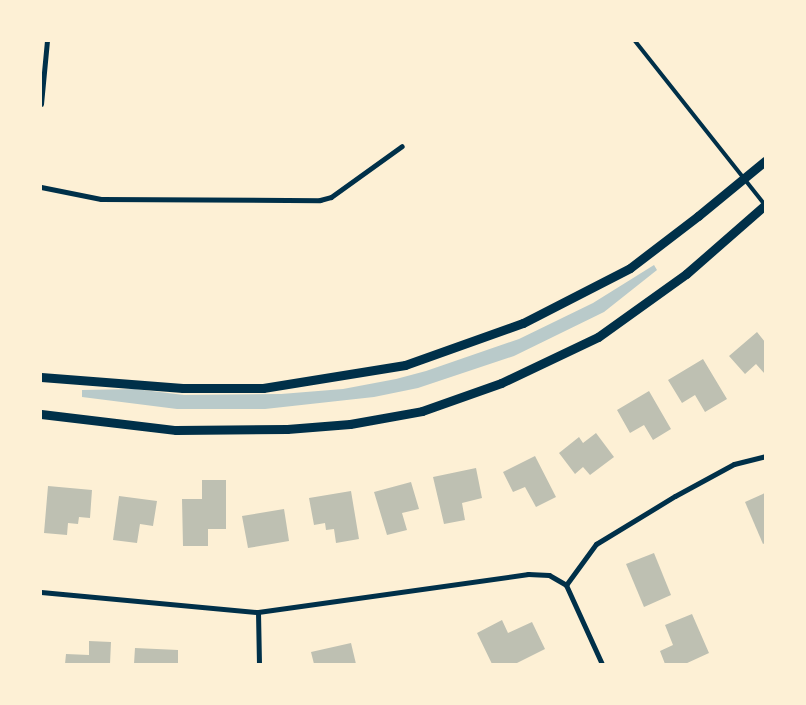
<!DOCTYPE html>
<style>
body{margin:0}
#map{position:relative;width:806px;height:705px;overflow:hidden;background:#fdf0d5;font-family:Literata,serif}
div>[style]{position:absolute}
.green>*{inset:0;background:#b9caca}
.building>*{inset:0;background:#bec0b2}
.service>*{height:4px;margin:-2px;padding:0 2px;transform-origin:2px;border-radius:2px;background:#003049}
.minor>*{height:5px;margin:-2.5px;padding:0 2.5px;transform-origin:2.5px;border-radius:2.5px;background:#003049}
.tertiary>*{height:9px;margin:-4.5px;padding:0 4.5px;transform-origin:4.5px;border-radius:4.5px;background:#003049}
span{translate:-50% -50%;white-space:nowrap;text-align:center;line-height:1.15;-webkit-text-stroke:4.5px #fdf0d5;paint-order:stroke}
.frame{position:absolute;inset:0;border:42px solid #fdf0d5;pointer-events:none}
</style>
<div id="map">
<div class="green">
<i style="clip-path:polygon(654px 265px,657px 270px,604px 312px,514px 356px,418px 388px,374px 397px,265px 409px,177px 409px,82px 397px,82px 390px,135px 389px,184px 395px,281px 394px,343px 389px,396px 379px,426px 371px,519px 339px,593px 303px)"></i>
</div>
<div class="building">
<i style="clip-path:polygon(757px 332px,765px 342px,765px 374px,756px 364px,745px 374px,729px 356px)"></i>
<i style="clip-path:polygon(703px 359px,727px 399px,705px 412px,695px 395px,682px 403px,668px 380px)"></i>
<i style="clip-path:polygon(649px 391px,671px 429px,653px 440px,644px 425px,630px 433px,617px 410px)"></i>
<i style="clip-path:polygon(596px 433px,614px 457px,590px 475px,583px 467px,575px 474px,559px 453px,579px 437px,583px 443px)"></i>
<i style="clip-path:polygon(535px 456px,556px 497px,536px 507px,525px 487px,513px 492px,503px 472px)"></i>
<i style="clip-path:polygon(476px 468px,482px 498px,462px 503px,465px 520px,444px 524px,433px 477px)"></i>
<i style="clip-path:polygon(202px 480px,226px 480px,226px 529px,208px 529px,208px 546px,183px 546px,182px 499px,202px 499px)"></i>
<i style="clip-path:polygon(411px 482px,419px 509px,402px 513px,407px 530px,387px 535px,374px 492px)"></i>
<i style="clip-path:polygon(48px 486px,92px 490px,90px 518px,79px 517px,78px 524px,68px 523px,67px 535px,44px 533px)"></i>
<i style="clip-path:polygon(351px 491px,359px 539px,336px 543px,334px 529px,326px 530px,325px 523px,314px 525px,309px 498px)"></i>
<i style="clip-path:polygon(765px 493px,765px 543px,763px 544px,745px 502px)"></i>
<i style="clip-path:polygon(119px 496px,157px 501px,153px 526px,140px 524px,137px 543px,113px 540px)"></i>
<i style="clip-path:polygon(284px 509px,289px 541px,248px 548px,242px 516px)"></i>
<i style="clip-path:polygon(654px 553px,671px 595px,644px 607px,626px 564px)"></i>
<i style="clip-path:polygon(692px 614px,709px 653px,685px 664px,665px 664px,660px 651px,673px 645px,665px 625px)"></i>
<i style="clip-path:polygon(502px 620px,508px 633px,532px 622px,545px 649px,515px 664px,492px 664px,477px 633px)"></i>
<i style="clip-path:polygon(89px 641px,111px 642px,110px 664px,65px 664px,66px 654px,89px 655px)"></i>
<i style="clip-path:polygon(351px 643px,356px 664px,314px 664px,311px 652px)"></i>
<i style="clip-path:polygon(135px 648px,178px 650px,178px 664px,134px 664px)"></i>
</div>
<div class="service">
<i style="left:635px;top:41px;width:208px;rotate:51.6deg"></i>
</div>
<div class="minor">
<i style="left:41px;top:104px;width:63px;rotate:-84.6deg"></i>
<i style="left:41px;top:187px;width:61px;rotate:11.3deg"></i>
<i style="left:101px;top:199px;width:219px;rotate:0.3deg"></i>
<i style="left:320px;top:200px;width:11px;rotate:-15deg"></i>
<i style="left:331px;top:197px;width:87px;rotate:-35.7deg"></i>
<i style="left:566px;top:585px;width:51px;rotate:-53.8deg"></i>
<i style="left:596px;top:544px;width:92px;rotate:-31.3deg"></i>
<i style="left:675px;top:496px;width:67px;rotate:-28.5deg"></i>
<i style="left:734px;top:464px;width:32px;rotate:-14deg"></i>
<i style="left:41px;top:592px;width:218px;rotate:5.3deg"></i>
<i style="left:258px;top:612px;width:273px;rotate:-8deg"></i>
<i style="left:528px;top:574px;width:21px;rotate:3deg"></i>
<i style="left:549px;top:575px;width:20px;rotate:30deg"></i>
<i style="left:566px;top:585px;width:87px;rotate:65.5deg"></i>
<i style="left:258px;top:612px;width:52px;rotate:88.9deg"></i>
</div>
<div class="tertiary">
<i style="left:41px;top:377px;width:142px;rotate:4.4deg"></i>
<i style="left:183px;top:388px;width:80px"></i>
<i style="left:263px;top:388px;width:144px;rotate:-9.2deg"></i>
<i style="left:405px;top:365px;width:125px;rotate:-19.6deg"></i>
<i style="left:523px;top:323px;width:120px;rotate:-27.2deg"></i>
<i style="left:630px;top:268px;width:86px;rotate:-37.4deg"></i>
<i style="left:698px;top:216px;width:87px;rotate:-39.4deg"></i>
<i style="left:41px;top:414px;width:136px;rotate:6.8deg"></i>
<i style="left:176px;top:430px;width:111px;rotate:-0.5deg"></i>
<i style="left:287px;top:429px;width:63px;rotate:-4.5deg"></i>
<i style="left:350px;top:424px;width:73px;rotate:-10.2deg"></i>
<i style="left:422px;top:411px;width:84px;rotate:-19.5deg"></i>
<i style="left:501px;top:383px;width:107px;rotate:-25.4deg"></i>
<i style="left:598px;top:337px;width:108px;rotate:-35.6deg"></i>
<i style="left:686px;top:274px;width:105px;rotate:-41.1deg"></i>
</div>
<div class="frame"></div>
</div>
